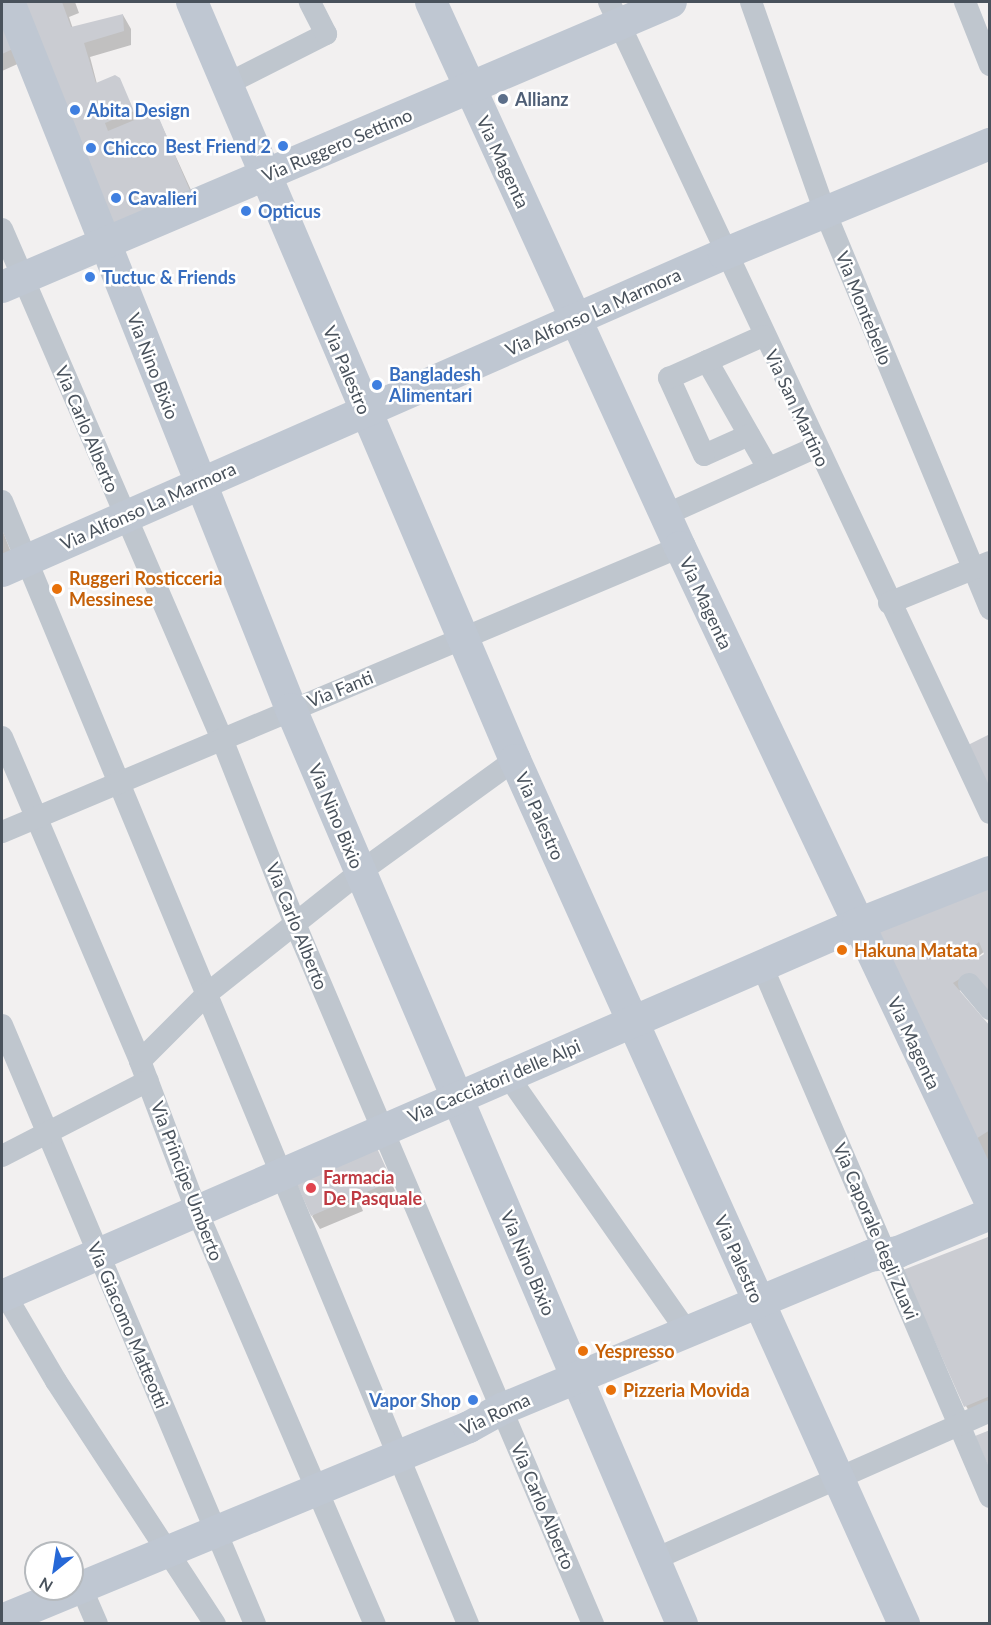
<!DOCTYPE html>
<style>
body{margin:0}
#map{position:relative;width:991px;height:1625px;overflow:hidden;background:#f2f0f0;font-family:Lato,sans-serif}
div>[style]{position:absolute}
.shadow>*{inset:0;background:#0003}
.building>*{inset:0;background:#caccd2}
.street>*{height:22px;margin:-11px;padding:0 11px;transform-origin:11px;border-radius:11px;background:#bfc6ce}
.secondary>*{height:32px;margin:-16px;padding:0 16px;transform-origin:16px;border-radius:16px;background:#bfc7d2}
.dots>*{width:16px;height:16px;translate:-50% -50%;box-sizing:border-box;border:3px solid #fff;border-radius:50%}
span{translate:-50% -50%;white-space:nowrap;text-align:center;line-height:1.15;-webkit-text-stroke:5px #fff;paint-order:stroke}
.service-label{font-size:18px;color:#4e5e75;font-weight:700}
.left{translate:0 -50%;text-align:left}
.shop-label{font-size:18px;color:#366cbe;font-weight:700}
.right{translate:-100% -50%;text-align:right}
.street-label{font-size:18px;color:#49525c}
.food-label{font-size:18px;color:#c56008;font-weight:700}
.health-label{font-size:18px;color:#be3a42;font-weight:700}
.frame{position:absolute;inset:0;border:3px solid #49525c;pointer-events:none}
.north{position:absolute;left:24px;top:1541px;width:60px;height:60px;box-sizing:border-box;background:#fff;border:2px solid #b6babe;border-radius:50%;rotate:210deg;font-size:16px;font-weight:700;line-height:24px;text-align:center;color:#49525c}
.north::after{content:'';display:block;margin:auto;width:21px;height:27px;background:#2668d7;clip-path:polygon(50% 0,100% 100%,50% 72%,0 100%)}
</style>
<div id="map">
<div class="shadow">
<i style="clip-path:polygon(23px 2px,75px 2px,79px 13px,69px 17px,73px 29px,123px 15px,131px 29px,131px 45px,90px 57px,97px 84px,123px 91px,138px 120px,156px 113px,201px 212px,124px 244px)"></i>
<i style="clip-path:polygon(2px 11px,22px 62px,2px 71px)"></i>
<i style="clip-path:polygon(2px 529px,19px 573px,2px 580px)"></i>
<i style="clip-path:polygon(990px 881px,986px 954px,985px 951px,975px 959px,972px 983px,959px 991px,990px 1029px,990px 1174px,921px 1030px)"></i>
<i style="clip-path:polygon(380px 1156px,395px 1191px,361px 1206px,363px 1211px,320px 1229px,312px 1216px)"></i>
<i style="clip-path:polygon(987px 1239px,990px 1419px,976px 1424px,966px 1406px)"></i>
</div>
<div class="building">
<i style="clip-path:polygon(22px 2px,62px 2px,71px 27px,123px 14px,124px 31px,84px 43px,96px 83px,115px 75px,120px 78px,134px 111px,105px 123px,108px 131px,156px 111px,191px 193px,112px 226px)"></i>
<i style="clip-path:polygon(2px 14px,15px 48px,2px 54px)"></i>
<i style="clip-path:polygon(990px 734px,990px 793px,966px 746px)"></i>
<i style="clip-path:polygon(evenodd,990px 880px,990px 998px,966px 975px,953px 983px,990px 1026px,990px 1130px,971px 1142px,874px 930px,990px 880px,979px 942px,984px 954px,976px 959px,970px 949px,979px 942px)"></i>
<i style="clip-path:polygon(376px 1146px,392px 1181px,311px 1216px,295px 1180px)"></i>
<i style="clip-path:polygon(988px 1237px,990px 1396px,964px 1407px,903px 1270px)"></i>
<i style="clip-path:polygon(990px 1430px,990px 1470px,975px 1436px)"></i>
</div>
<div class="street">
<i style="left:609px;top:2px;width:896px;rotate:64.84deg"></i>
<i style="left:751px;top:2px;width:223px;rotate:70.6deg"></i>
<i style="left:825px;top:212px;width:430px;rotate:67.4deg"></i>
<i style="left:965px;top:2px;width:68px;rotate:68.4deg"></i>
<i style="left:227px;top:84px;width:111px;rotate:-26.8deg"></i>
<i style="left:326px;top:34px;width:36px;rotate:-117deg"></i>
<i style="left:2px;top:229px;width:555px;rotate:66.67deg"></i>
<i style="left:222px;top:739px;width:201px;rotate:68.4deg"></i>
<i style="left:296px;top:926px;width:759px;rotate:66.95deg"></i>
<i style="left:707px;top:361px;width:123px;rotate:60.3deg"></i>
<i style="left:749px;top:435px;width:49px;rotate:156deg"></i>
<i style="left:704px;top:455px;width:85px;rotate:-114.4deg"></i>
<i style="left:669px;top:378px;width:103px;rotate:-24.1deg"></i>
<i style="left:2px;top:501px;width:1216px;rotate:67.46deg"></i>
<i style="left:665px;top:515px;width:166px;rotate:-24.2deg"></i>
<i style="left:889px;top:603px;width:109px;rotate:-22.1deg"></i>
<i style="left:2px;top:737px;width:352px;rotate:66.9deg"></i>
<i style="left:140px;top:1061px;width:158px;rotate:69.3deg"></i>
<i style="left:196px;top:1209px;width:452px;rotate:66.7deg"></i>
<i style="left:2px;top:832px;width:735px;rotate:-22.8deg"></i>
<i style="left:762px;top:966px;width:578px;rotate:66.76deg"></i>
<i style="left:969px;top:984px;width:33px;rotate:50deg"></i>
<i style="left:2px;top:1025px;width:650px;rotate:67.1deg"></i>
<i style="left:140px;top:1061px;width:96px;rotate:-45deg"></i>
<i style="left:208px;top:993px;width:194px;rotate:-38.5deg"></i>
<i style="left:360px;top:872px;width:191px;rotate:-35.9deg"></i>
<i style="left:508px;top:1076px;width:314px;rotate:55deg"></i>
<i style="left:2px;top:1156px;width:164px;rotate:-27.2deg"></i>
<i style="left:2px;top:1289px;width:107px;rotate:59.6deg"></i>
<i style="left:56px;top:1381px;width:290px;rotate:56.8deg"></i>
<i style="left:655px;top:1559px;width:366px;rotate:-23.8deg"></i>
<i style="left:81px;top:1587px;width:40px;rotate:66.6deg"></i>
</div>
<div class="secondary">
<i style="left:9px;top:2px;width:761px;rotate:68.25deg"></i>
<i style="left:291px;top:709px;width:995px;rotate:66.86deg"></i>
<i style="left:192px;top:2px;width:824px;rotate:66.92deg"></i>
<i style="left:515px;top:760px;width:948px;rotate:65.76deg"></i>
<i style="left:431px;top:2px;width:599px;rotate:65.45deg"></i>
<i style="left:680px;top:547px;width:724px;rotate:64.64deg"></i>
<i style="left:2px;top:287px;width:727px;rotate:-23.07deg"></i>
<i style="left:2px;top:571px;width:789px;rotate:-23.7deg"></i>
<i style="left:724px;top:254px;width:288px;rotate:-22.5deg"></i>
<i style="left:2px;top:1296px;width:933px;rotate:-23.49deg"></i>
<i style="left:858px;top:924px;width:142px;rotate:-21.5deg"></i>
<i style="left:2px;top:1620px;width:505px;rotate:-22.45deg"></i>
<i style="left:469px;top:1427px;width:38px;rotate:-29deg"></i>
<i style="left:502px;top:1409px;width:399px;rotate:-22.6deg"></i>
<i style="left:870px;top:1256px;width:28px;rotate:-8deg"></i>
<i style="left:898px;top:1252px;width:100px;rotate:-22.4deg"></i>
</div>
<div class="dots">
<i style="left:503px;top:99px;background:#5c6f8a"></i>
<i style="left:75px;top:110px;background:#3f7fe0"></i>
<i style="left:283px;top:146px;background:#3f7fe0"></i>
<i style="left:91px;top:148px;background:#3f7fe0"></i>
<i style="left:116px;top:198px;background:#3f7fe0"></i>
<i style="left:246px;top:211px;background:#3f7fe0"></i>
<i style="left:90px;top:277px;background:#3f7fe0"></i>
<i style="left:377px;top:385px;background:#3f7fe0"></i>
<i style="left:57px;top:589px;background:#e8710a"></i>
<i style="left:842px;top:950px;background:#e8710a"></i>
<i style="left:311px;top:1188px;background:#e0444e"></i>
<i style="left:583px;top:1351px;background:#e8710a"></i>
<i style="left:611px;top:1390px;background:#e8710a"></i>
<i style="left:473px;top:1400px;background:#3f7fe0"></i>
</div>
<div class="service-label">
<span class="left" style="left:515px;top:99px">Allianz</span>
</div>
<div class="shop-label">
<span class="left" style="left:87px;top:110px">Abita Design</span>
<span class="right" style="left:271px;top:146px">Best Friend 2</span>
<span class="left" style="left:103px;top:148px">Chicco</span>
<span class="left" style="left:128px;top:198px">Cavalieri</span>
<span class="left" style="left:258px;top:211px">Opticus</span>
<span class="left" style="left:102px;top:277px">Tuctuc &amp; Friends</span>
<span class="left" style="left:389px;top:385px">Bangladesh<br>Alimentari</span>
<span class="right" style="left:461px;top:1400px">Vapor Shop</span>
</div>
<div class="street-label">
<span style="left:337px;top:145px;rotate:-23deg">Via Ruggero Settimo</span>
<span style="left:503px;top:162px;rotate:65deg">Via Magenta</span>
<span style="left:864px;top:308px;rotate:68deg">Via Montebello</span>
<span style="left:593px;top:312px;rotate:-24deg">Via Alfonso La Marmora</span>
<span style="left:153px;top:366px;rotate:69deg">Via Nino Bixio</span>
<span style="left:347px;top:370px;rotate:67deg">Via Palestro</span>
<span style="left:797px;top:408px;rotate:65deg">Via San Martino</span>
<span style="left:87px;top:429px;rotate:67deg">Via Carlo Alberto</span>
<span style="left:148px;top:506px;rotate:-24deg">Via Alfonso La Marmora</span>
<span style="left:706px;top:603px;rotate:65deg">Via Magenta</span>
<span style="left:340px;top:689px;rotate:-22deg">Via Fanti</span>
<span style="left:336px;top:816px;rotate:67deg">Via Nino Bixio</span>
<span style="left:540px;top:816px;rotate:66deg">Via Palestro</span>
<span style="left:297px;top:926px;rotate:68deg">Via Carlo Alberto</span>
<span style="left:914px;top:1043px;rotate:65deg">Via Magenta</span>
<span style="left:494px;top:1081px;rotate:-23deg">Via Cacciatori delle Alpi</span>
<span style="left:187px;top:1181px;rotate:69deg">Via Principe Umberto</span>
<span style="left:876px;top:1231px;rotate:67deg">Via Caporale degli Zuavi</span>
<span style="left:739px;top:1259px;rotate:66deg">Via Palestro</span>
<span style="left:528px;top:1263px;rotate:67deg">Via Nino Bixio</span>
<span style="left:128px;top:1325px;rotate:67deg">Via Giacomo Matteotti</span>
<span style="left:495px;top:1414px;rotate:-25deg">Via Roma</span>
<span style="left:543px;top:1506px;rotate:67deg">Via Carlo Alberto</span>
</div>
<div class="food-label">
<span class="left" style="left:69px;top:589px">Ruggeri Rosticceria<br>Messinese</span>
<span class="left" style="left:854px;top:950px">Hakuna Matata</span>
<span class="left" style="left:595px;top:1351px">Yespresso</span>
<span class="left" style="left:623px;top:1390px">Pizzeria Movida</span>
</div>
<div class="health-label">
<span class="left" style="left:323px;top:1188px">Farmacia<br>De Pasquale</span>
</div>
<div class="frame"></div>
<div class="north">N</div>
</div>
